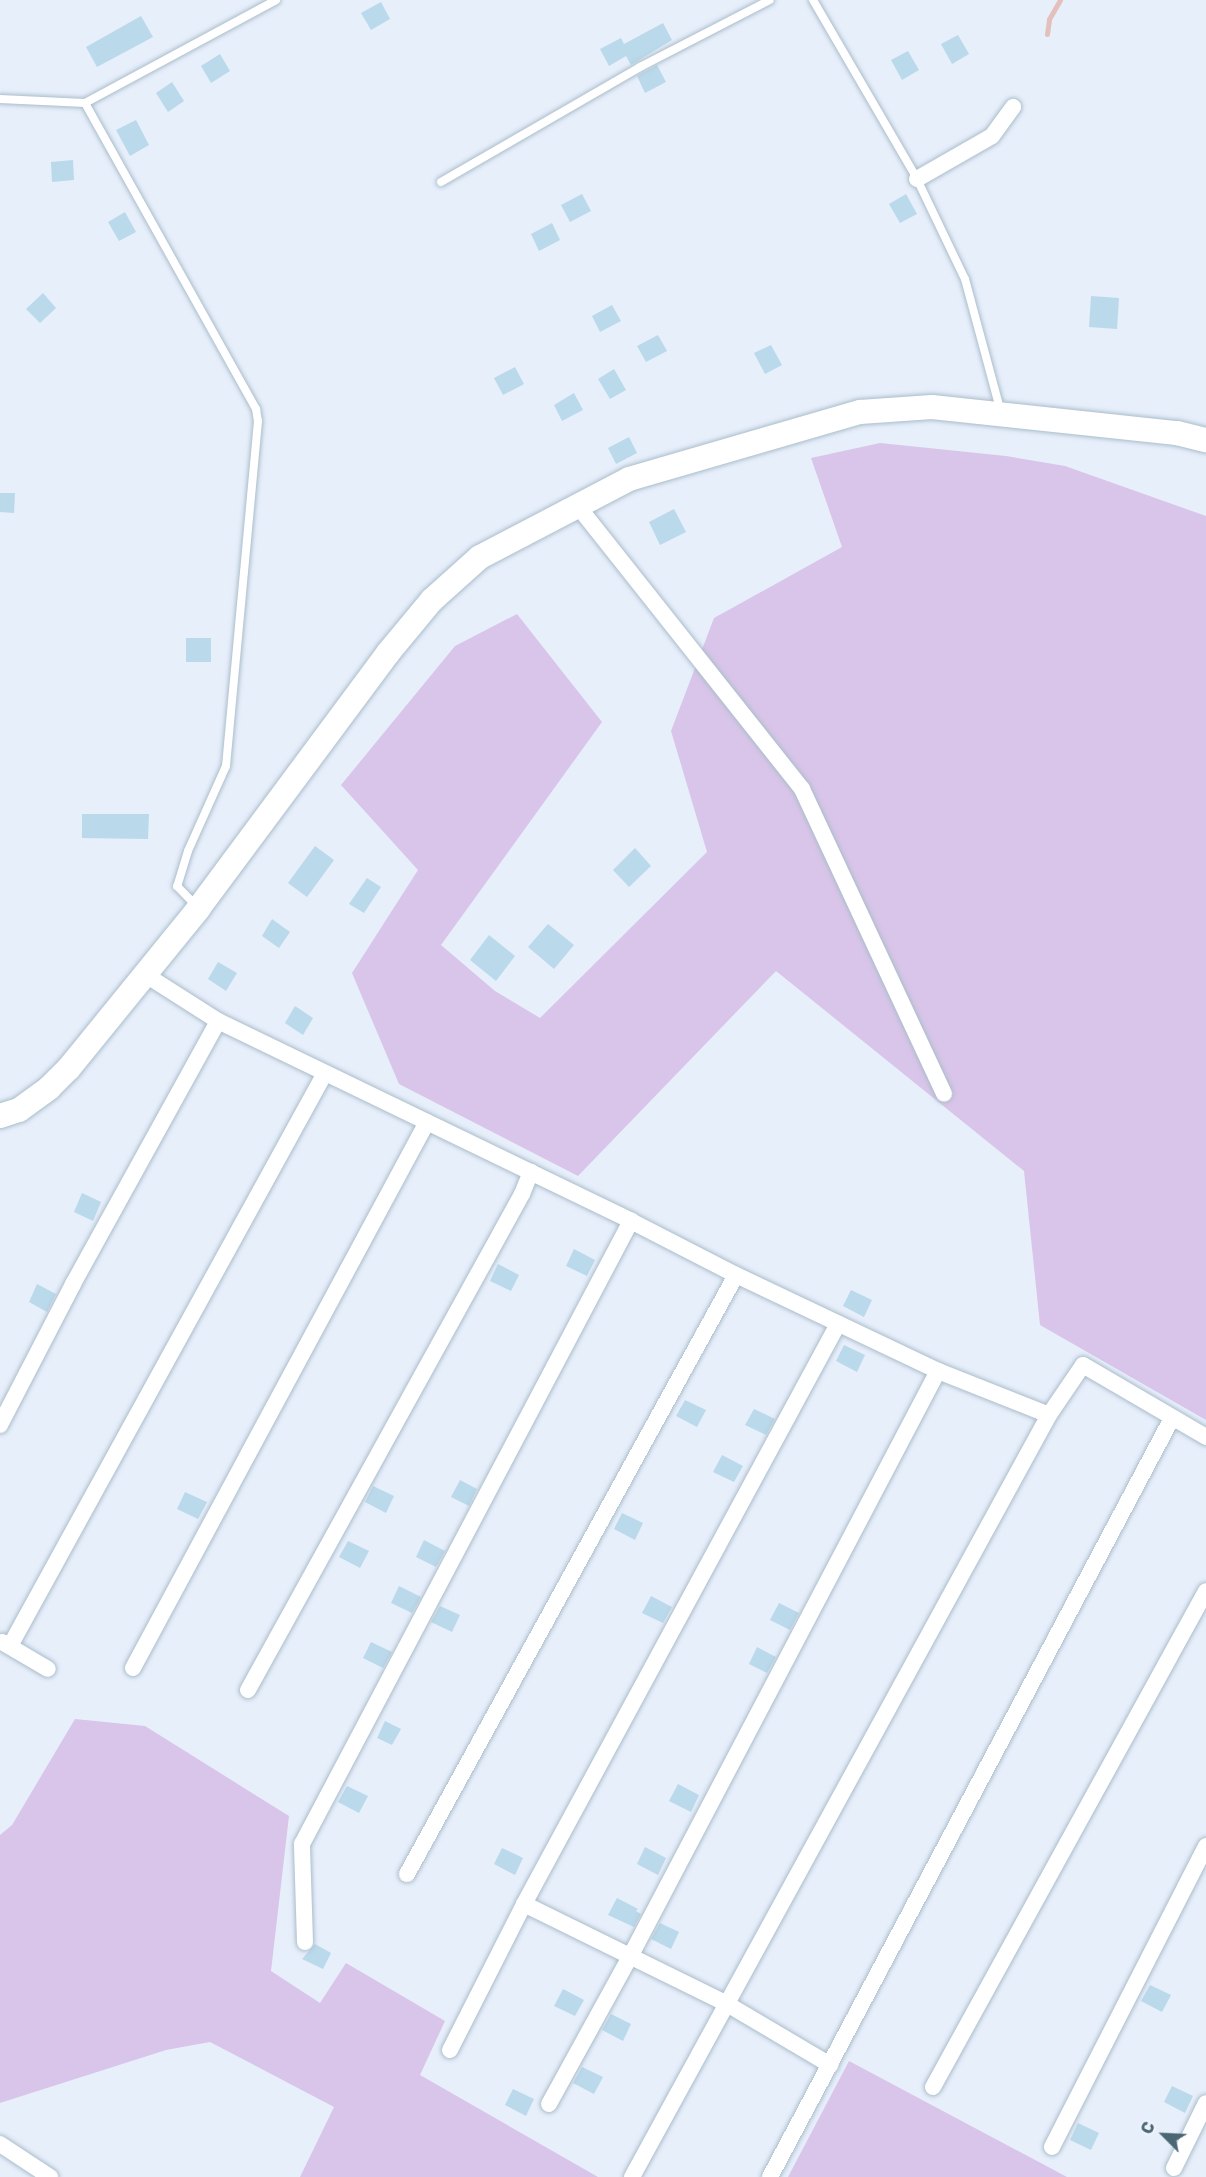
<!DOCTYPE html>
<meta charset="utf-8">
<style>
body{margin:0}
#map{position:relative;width:1206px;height:2177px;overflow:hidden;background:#e7effb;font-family:"Golos Text",sans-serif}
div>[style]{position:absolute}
.green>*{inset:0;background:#d9c5e9}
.stream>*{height:5px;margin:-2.5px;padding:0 2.5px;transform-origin:2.5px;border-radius:2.5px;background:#e4c0bc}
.building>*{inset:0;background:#bad9eb}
.roads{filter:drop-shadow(0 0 2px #aabdca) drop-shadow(0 0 2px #aabdca)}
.lane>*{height:8px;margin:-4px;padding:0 4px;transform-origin:4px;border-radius:4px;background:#fff}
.street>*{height:16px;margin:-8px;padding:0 8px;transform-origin:8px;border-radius:8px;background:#fff}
.secondary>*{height:24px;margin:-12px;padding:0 12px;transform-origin:12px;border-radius:12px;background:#fff}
span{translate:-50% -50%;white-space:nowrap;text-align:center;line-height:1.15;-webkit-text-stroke:4.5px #edf4fe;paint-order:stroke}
.north{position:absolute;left:1134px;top:2105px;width:60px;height:60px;-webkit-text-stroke:4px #edf4fe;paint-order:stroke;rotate:294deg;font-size:16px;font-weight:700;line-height:24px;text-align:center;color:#4c6774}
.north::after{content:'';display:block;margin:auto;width:21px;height:27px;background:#4c6774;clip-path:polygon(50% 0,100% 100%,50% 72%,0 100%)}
</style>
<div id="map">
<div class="green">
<i style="clip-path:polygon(880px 443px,1006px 456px,1065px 466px,1206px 516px,1206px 1420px,1040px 1325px,1024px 1171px,776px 971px,578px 1176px,399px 1084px,352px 973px,418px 870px,341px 785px,455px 646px,517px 614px,602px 722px,441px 945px,495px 991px,540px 1018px,707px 852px,671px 731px,714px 618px,842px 547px,811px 458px)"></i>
<i style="clip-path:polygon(75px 1719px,145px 1726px,289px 1816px,271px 1971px,320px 2003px,346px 1963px,445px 2021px,420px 2075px,598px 2177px,300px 2177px,334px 2107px,210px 2042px,166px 2050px,0 2103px,0 1835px,12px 1825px)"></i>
<i style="clip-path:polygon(849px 2061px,1067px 2177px,788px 2177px)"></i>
</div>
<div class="stream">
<i style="left:1047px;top:34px;width:15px;rotate:-82deg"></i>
<i style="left:1049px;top:19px;width:22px;rotate:-60deg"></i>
</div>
<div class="building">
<i style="clip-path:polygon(381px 2px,390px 19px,371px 30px,361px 13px)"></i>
<i style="clip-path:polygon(141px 16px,153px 37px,97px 67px,86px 47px)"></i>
<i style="clip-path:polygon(663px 23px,672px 40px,631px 65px,626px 56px,609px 66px,600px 49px,621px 38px,624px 44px)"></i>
<i style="clip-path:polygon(958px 35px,969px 54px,952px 64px,941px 44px)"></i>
<i style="clip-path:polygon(908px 51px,919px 70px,902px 80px,891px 60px)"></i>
<i style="clip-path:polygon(220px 54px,230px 71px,211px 83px,201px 66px)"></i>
<i style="clip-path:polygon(657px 65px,666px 82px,645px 93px,637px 76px)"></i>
<i style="clip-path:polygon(172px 82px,184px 101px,168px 112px,156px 93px)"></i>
<i style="clip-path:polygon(136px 120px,149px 145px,130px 156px,116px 130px)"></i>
<i style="clip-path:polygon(73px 160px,74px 180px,52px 182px,51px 162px)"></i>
<i style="clip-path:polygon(582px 194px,591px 211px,570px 222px,561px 205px)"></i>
<i style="clip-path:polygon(906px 194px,917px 214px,900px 223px,889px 204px)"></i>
<i style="clip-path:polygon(125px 212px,136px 232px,119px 241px,108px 222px)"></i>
<i style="clip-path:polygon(552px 223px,560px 240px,539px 251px,531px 234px)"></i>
<i style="clip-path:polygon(43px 293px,56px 308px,40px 323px,26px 309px)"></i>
<i style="clip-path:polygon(1091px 296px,1119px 298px,1117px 329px,1089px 327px)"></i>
<i style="clip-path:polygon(612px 305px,621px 321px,600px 332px,592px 316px)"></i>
<i style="clip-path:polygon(658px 335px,667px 351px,646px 362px,637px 346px)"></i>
<i style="clip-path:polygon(771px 345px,782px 365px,765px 374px,754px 353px)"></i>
<i style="clip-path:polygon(515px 367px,524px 384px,503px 395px,494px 378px)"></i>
<i style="clip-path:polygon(614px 369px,626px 390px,610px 399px,598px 379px)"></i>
<i style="clip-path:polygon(574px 393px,583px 410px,562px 421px,554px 405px)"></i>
<i style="clip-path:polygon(629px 437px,637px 453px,616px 464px,608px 448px)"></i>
<i style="clip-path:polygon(0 493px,15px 493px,14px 513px,0 512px)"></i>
<i style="clip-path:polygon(674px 509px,686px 532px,660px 545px,649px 522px)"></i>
<i style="clip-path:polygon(186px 638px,211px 638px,211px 662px,186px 662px)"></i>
<i style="clip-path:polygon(82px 814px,149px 814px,148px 839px,82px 838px)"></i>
<i style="clip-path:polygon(315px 846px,334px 860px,307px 897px,288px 883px)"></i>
<i style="clip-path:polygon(635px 848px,651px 866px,629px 887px,613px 870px)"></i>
<i style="clip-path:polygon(367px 878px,381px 887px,364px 913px,349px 904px)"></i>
<i style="clip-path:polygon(272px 919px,290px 932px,279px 948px,262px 936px)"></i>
<i style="clip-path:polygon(548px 924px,574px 945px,554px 969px,528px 947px)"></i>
<i style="clip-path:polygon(489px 935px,515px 956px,496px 981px,470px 960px)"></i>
<i style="clip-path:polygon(218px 962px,237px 973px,226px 991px,208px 979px)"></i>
<i style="clip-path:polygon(295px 1006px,313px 1018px,303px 1035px,285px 1023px)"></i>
<i style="clip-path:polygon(82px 1193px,101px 1202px,93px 1221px,74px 1212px)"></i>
<i style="clip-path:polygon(574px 1249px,595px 1260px,587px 1276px,566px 1266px)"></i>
<i style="clip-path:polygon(498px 1264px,519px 1275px,511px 1291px,490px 1281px)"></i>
<i style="clip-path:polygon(37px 1284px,56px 1294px,47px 1312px,29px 1302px)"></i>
<i style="clip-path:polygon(851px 1290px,872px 1300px,864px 1317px,843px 1306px)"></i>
<i style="clip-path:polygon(844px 1345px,865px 1355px,857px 1372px,836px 1361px)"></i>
<i style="clip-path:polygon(685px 1400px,706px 1410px,697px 1427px,676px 1416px)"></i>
<i style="clip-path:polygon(754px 1409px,775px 1419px,766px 1435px,745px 1425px)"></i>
<i style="clip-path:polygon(722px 1455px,743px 1466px,734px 1482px,713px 1472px)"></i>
<i style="clip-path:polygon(460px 1480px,477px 1489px,469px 1506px,451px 1497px)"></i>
<i style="clip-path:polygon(373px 1486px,394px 1496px,386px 1513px,365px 1502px)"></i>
<i style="clip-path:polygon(185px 1492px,207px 1502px,198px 1519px,177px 1509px)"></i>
<i style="clip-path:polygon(622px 1513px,643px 1523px,635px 1540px,614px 1529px)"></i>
<i style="clip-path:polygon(424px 1540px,445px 1551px,436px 1567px,416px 1557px)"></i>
<i style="clip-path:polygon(348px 1541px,369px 1551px,360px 1568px,339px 1557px)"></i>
<i style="clip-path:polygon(399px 1586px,421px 1597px,412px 1613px,391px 1603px)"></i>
<i style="clip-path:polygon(651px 1596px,672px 1607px,663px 1623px,642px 1613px)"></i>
<i style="clip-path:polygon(779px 1603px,799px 1613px,790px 1630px,770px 1620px)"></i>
<i style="clip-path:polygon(440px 1606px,460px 1615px,452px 1632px,431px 1622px)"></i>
<i style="clip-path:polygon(371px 1642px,392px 1652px,383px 1668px,363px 1658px)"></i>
<i style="clip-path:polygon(757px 1647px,776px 1657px,767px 1673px,749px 1664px)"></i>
<i style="clip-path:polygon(385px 1721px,401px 1729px,392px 1745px,377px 1738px)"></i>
<i style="clip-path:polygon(678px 1784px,699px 1795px,691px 1812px,669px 1801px)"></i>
<i style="clip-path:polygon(347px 1786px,368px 1796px,359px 1813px,338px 1802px)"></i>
<i style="clip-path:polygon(645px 1847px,666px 1858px,658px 1875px,637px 1864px)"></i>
<i style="clip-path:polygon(502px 1848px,523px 1858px,515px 1875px,494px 1864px)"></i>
<i style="clip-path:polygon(617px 1898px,638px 1909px,636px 1911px,641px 1914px,634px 1927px,608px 1915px)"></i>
<i style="clip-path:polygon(660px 1923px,679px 1932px,671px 1949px,651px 1939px)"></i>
<i style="clip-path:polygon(315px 1944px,331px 1953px,323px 1969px,302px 1959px)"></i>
<i style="clip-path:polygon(1150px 1985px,1171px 1995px,1162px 2012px,1141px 2001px)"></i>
<i style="clip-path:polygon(563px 1989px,584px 2000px,575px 2016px,554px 2006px)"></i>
<i style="clip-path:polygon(611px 2014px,631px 2024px,623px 2041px,602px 2030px)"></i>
<i style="clip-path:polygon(582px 2067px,603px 2077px,594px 2094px,573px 2083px)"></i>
<i style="clip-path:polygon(1172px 2086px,1193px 2096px,1185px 2113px,1164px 2102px)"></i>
<i style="clip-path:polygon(513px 2089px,534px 2099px,526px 2116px,505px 2105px)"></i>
<i style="clip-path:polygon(1078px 2123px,1099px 2133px,1091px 2150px,1070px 2140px)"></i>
</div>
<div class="roads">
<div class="lane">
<i style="left:813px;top:0;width:207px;rotate:59.8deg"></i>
<i style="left:917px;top:179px;width:111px;rotate:64.4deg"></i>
<i style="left:965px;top:279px;width:138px;rotate:74.9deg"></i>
<i style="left:0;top:99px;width:85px;rotate:2.7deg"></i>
<i style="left:85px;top:103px;width:217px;rotate:-28.3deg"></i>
<i style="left:85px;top:103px;width:351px;rotate:60.8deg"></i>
<i style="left:256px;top:409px;width:12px;rotate:81deg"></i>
<i style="left:258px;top:421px;width:346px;rotate:95.3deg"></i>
<i style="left:226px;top:766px;width:93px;rotate:114.1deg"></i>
<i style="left:188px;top:851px;width:37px;rotate:107deg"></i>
<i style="left:177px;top:886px;width:28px;rotate:46deg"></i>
<i style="left:441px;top:182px;width:230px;rotate:-30deg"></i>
<i style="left:640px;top:67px;width:146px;rotate:-27.3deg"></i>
</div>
<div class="street">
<i style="left:917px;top:179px;width:86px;rotate:-29.8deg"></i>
<i style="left:992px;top:136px;width:36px;rotate:-54deg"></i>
<i style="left:577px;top:505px;width:362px;rotate:51.6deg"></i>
<i style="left:802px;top:789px;width:336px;rotate:65deg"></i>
<i style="left:146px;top:975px;width:85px;rotate:32.6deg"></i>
<i style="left:218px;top:1021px;width:459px;rotate:25.8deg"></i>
<i style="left:631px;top:1221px;width:118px;rotate:27.2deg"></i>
<i style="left:736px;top:1275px;width:224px;rotate:25.4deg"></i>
<i style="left:938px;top:1371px;width:119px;rotate:21.6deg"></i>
<i style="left:0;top:1425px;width:159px;rotate:-62.6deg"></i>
<i style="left:73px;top:1284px;width:300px;rotate:-61.1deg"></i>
<i style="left:2px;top:1642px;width:53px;rotate:30.4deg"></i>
<i style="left:10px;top:1646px;width:654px;rotate:-61.2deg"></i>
<i style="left:133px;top:1668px;width:620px;rotate:-61.7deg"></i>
<i style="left:248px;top:1690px;width:567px;rotate:-61.08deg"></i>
<i style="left:522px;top:1194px;width:24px;rotate:-68deg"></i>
<i style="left:407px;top:1874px;width:683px;rotate:-61.22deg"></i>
<i style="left:524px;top:1904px;width:226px;rotate:26.2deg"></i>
<i style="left:727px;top:2004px;width:120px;rotate:30.6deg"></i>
<i style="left:305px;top:1942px;width:98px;rotate:-91.8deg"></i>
<i style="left:302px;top:1844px;width:705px;rotate:-62.16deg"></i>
<i style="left:450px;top:2050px;width:164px;rotate:-63.1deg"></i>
<i style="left:524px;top:1904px;width:660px;rotate:-61.57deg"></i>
<i style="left:933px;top:2087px;width:566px;rotate:-61.17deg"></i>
<i style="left:549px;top:2104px;width:170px;rotate:-61.2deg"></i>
<i style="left:631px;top:1955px;width:660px;rotate:-62.27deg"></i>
<i style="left:0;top:2144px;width:60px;rotate:33.4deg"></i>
<i style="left:1052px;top:2147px;width:338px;rotate:-62.9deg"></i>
<i style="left:1174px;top:2168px;width:72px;rotate:-63.8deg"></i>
<i style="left:632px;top:2177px;width:869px;rotate:-61.31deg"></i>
<i style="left:1049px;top:1415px;width:60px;rotate:-55.8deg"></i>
<i style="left:1083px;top:1365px;width:143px;rotate:30.3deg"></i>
<i style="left:770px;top:2177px;width:859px;rotate:-62.09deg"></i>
</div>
<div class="secondary">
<i style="left:0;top:1116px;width:20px;rotate:-18deg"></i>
<i style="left:19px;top:1110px;width:37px;rotate:-36deg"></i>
<i style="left:49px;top:1088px;width:28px;rotate:-45deg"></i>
<i style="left:69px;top:1068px;width:205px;rotate:-50.9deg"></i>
<i style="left:198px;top:909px;width:319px;rotate:-53.4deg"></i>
<i style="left:388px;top:653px;width:69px;rotate:-50.3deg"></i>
<i style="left:432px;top:600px;width:64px;rotate:-41.9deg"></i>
<i style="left:480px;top:557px;width:168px;rotate:-27.6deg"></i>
<i style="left:629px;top:479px;width:241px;rotate:-16.2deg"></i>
<i style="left:860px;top:412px;width:72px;rotate:-4deg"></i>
<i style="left:932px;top:407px;width:246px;rotate:6.1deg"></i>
<i style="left:1177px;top:433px;width:30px;rotate:14deg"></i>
</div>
</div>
<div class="north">С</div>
</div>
